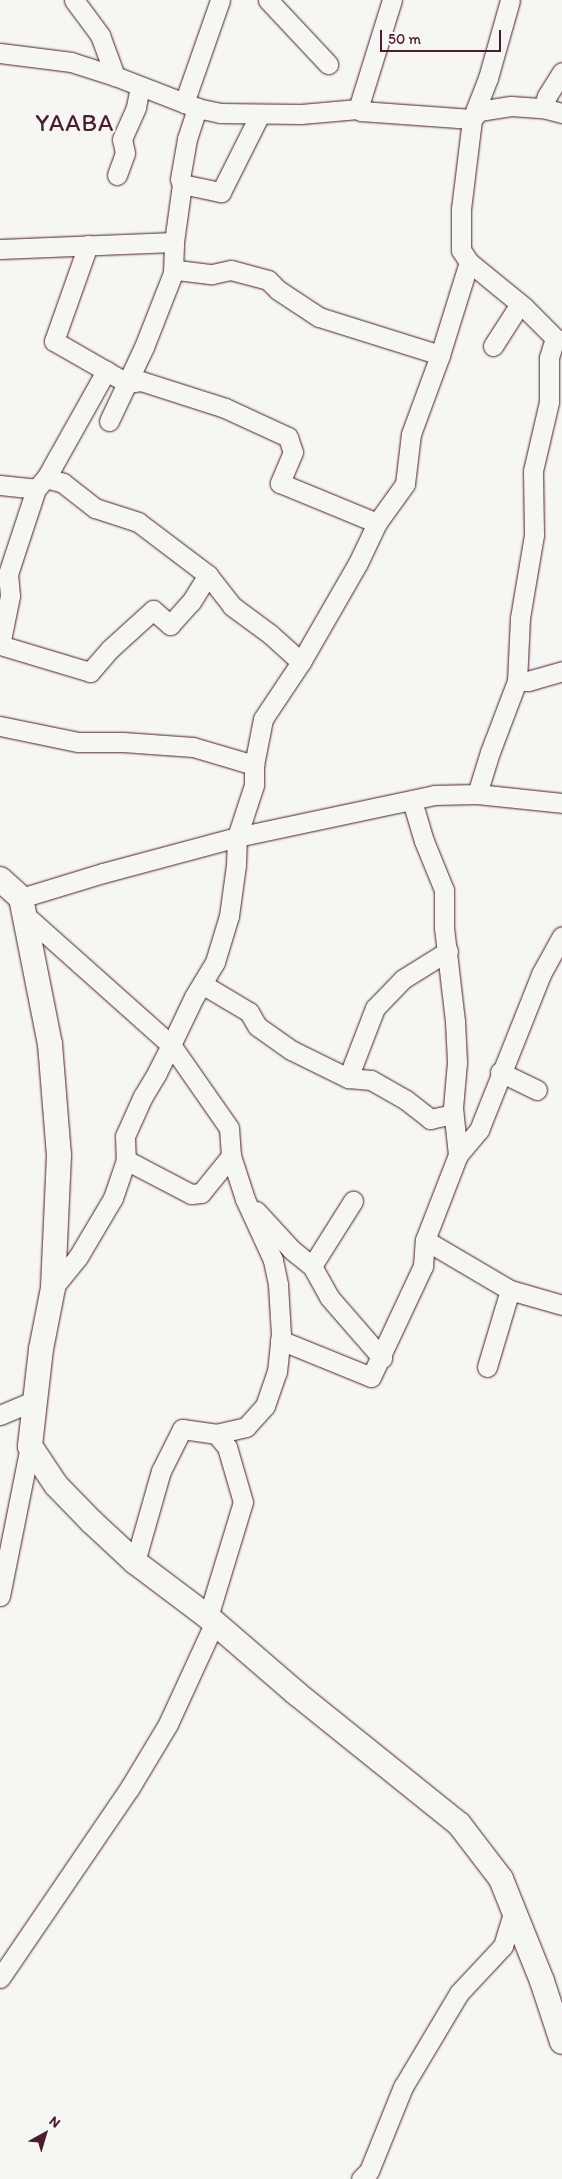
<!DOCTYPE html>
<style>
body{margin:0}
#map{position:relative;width:562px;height:2179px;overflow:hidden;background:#f6f6f2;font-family:Itim,sans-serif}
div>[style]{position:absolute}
.roads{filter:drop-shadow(0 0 1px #4a1f2b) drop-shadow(0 0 1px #4a1f2b)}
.minor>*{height:19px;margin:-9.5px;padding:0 9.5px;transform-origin:9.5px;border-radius:9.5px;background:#f6f6f2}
.tertiary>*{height:24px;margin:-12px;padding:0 12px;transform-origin:12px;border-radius:12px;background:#f6f6f2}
span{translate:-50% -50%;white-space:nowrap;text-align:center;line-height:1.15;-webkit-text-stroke:5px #f6f6f2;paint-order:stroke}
.quarter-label{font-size:24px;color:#4a1f2b;letter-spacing:1px}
.north{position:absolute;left:20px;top:2109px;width:50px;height:50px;-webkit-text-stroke:4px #f6f6f2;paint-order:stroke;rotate:39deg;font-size:14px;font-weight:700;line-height:20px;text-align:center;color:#4a1f2b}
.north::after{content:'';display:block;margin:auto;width:18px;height:22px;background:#4a1f2b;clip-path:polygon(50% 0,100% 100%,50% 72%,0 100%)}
.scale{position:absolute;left:380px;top:30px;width:121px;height:22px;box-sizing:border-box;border:2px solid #4a1f2b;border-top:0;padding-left:6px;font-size:15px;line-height:18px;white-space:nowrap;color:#4a1f2b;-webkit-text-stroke:4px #f6f6f2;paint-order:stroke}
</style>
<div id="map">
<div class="roads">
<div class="minor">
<i style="left:74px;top:0;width:44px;rotate:53.4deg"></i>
<i style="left:100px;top:35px;width:44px;rotate:69.9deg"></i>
<i style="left:268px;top:0;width:88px;rotate:46.8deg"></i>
<i style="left:0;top:53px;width:72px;rotate:7.2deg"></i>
<i style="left:71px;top:62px;width:46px;rotate:17.7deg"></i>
<i style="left:115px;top:76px;width:88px;rotate:21.3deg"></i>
<i style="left:197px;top:108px;width:24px;rotate:12deg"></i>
<i style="left:220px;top:113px;width:81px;rotate:0.7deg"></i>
<i style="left:301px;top:114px;width:57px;rotate:-5deg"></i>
<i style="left:358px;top:109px;width:4px;rotate:34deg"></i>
<i style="left:361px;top:111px;width:111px;rotate:4.1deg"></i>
<i style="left:472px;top:119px;width:11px;rotate:-49deg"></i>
<i style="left:479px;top:111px;width:32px;rotate:-9deg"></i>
<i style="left:511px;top:106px;width:32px;rotate:4deg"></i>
<i style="left:543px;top:108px;width:20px;rotate:15deg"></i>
<i style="left:184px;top:103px;width:109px;rotate:-70.7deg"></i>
<i style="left:543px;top:108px;width:13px;rotate:-72deg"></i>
<i style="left:547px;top:96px;width:28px;rotate:-58deg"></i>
<i style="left:358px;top:109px;width:114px;rotate:-72.7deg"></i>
<i style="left:117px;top:175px;width:23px;rotate:-70deg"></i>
<i style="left:125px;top:153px;width:14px;rotate:-102deg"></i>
<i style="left:122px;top:139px;width:35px;rotate:-66deg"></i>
<i style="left:136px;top:107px;width:21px;rotate:-79deg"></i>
<i style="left:182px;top:184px;width:40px;rotate:12deg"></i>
<i style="left:221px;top:192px;width:87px;rotate:-63.4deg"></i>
<i style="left:88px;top:245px;width:102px;rotate:109.5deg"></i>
<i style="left:54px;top:341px;width:84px;rotate:29.9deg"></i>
<i style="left:127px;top:383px;width:14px;rotate:-8deg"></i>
<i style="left:141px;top:381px;width:88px;rotate:17.8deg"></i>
<i style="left:225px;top:408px;width:69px;rotate:24.7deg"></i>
<i style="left:288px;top:437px;width:16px;rotate:72deg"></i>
<i style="left:293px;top:452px;width:34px;rotate:113deg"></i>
<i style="left:280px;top:483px;width:105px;rotate:22.4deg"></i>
<i style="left:0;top:249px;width:174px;rotate:-2.3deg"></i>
<i style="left:469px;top:262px;width:71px;rotate:39.3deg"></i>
<i style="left:524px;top:307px;width:44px;rotate:45deg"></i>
<i style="left:555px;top:338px;width:21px;rotate:107deg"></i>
<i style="left:549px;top:358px;width:44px;rotate:90deg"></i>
<i style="left:549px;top:402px;width:71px;rotate:103.1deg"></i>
<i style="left:533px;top:471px;width:64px;rotate:89.1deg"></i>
<i style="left:534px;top:535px;width:84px;rotate:99.6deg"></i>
<i style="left:520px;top:618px;width:63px;rotate:92.7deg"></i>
<i style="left:517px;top:681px;width:76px;rotate:110.8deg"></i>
<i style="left:490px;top:752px;width:44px;rotate:107.2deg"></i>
<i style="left:173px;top:273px;width:5px;rotate:-37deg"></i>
<i style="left:177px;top:270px;width:35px;rotate:7deg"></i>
<i style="left:212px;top:274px;width:19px;rotate:-12deg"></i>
<i style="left:231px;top:270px;width:38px;rotate:15deg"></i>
<i style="left:268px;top:280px;width:14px;rotate:45deg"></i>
<i style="left:278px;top:290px;width:49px;rotate:33.4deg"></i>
<i style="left:319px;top:317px;width:127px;rotate:17.4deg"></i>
<i style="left:493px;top:346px;width:50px;rotate:-57.3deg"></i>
<i style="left:109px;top:421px;width:82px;rotate:-64.7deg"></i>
<i style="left:144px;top:347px;width:79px;rotate:-68.6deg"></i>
<i style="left:173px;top:273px;width:31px;rotate:-88deg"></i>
<i style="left:174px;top:242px;width:59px;rotate:-82.1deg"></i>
<i style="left:182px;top:184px;width:5px;rotate:-112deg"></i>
<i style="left:180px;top:179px;width:41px;rotate:-80.1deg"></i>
<i style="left:187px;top:139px;width:33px;rotate:-72deg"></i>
<i style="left:46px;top:478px;width:18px;rotate:16deg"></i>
<i style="left:63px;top:483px;width:41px;rotate:38deg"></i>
<i style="left:95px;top:508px;width:45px;rotate:18deg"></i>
<i style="left:138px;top:522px;width:88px;rotate:37.1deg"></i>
<i style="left:208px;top:575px;width:39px;rotate:52deg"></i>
<i style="left:232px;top:606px;width:47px;rotate:36.4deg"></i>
<i style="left:270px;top:634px;width:42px;rotate:42.1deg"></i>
<i style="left:0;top:485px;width:36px;rotate:6deg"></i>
<i style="left:0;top:645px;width:50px;rotate:-78.5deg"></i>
<i style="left:10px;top:596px;width:22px;rotate:-95deg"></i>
<i style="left:8px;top:574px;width:89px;rotate:-71.8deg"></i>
<i style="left:36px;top:489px;width:15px;rotate:-48deg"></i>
<i style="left:46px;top:478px;width:123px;rotate:-60.7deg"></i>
<i style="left:0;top:645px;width:94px;rotate:16.7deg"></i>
<i style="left:90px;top:672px;width:30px;rotate:-49deg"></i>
<i style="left:110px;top:649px;width:58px;rotate:-42.2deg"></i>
<i style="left:153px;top:610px;width:23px;rotate:41deg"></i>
<i style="left:170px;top:625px;width:31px;rotate:-48deg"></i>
<i style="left:191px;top:602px;width:32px;rotate:-58deg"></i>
<i style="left:517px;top:681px;width:11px"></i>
<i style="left:528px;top:681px;width:35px;rotate:-16deg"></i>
<i style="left:0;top:726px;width:80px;rotate:11.6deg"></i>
<i style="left:78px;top:742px;width:45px"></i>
<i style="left:123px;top:742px;width:70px;rotate:4.1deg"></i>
<i style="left:193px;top:747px;width:64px;rotate:16.4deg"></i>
<i style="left:21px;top:898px;width:86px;rotate:-17deg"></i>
<i style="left:103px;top:873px;width:139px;rotate:-15deg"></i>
<i style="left:237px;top:837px;width:201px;rotate:-12deg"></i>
<i style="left:434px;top:795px;width:43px;rotate:-1.3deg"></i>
<i style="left:477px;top:794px;width:85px;rotate:6deg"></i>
<i style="left:24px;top:914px;width:197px;rotate:41.7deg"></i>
<i style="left:171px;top:1045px;width:31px;rotate:117deg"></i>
<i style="left:157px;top:1073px;width:27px;rotate:121deg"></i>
<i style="left:143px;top:1096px;width:44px;rotate:114.2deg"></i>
<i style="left:125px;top:1136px;width:24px;rotate:88deg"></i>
<i style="left:126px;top:1160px;width:40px;rotate:108.9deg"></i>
<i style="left:113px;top:1198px;width:69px;rotate:120.7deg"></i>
<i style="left:78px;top:1257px;width:40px;rotate:129deg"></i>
<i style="left:202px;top:984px;width:55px;rotate:30.8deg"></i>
<i style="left:249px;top:1012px;width:16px;rotate:60deg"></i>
<i style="left:257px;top:1026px;width:42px;rotate:35.2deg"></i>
<i style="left:291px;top:1050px;width:64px;rotate:26.2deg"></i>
<i style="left:348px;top:1078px;width:75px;rotate:-68.9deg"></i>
<i style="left:375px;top:1008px;width:40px;rotate:-46deg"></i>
<i style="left:403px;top:979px;width:53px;rotate:-31.9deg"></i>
<i style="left:500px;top:1072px;width:41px;rotate:25.9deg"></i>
<i style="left:348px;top:1078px;width:23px;rotate:5deg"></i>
<i style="left:371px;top:1080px;width:40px;rotate:29.7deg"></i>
<i style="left:406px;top:1100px;width:31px;rotate:38deg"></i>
<i style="left:430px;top:1119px;width:24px;rotate:-12deg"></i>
<i style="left:458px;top:1155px;width:33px;rotate:-50deg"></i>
<i style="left:479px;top:1130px;width:168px;rotate:-68.3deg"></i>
<i style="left:541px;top:974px;width:43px;rotate:-61.1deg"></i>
<i style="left:126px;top:1160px;width:73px;rotate:27.6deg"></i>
<i style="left:191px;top:1194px;width:10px;rotate:-6deg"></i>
<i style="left:201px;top:1193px;width:48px;rotate:-51deg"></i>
<i style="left:256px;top:1211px;width:53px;rotate:47.3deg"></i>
<i style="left:292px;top:1250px;width:26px;rotate:39deg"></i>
<i style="left:312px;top:1266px;width:35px;rotate:61deg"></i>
<i style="left:329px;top:1297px;width:81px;rotate:49deg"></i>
<i style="left:425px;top:1240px;width:99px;rotate:30.5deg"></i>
<i style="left:510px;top:1290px;width:54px;rotate:16.1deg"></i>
<i style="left:312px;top:1266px;width:77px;rotate:-57.8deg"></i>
<i style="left:280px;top:1340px;width:98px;rotate:22.1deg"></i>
<i style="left:371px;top:1377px;width:123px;rotate:-64.9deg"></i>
<i style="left:423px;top:1266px;width:26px;rotate:-86deg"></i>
<i style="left:425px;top:1240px;width:91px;rotate:-68.8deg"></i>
<i style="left:458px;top:1155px;width:47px;rotate:-96.1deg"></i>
<i style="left:453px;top:1108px;width:46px;rotate:-85deg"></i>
<i style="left:457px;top:1062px;width:41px;rotate:-92.8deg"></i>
<i style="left:455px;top:1021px;width:94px;rotate:-96.7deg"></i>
<i style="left:444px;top:928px;width:38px;rotate:-90deg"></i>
<i style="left:444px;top:890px;width:53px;rotate:-112.2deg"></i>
<i style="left:424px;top:841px;width:42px;rotate:-106.7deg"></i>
<i style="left:487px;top:1367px;width:80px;rotate:-73.4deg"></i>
<i style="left:0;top:1415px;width:38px;rotate:-23deg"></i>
<i style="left:135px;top:1562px;width:95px;rotate:-74.1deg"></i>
<i style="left:161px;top:1471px;width:47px;rotate:-63.4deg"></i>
<i style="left:182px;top:1429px;width:34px;rotate:8deg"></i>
<i style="left:216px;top:1434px;width:31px;rotate:-13deg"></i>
<i style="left:246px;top:1427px;width:28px;rotate:-48deg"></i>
<i style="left:265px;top:1406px;width:36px;rotate:-71deg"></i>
<i style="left:277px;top:1372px;width:37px;rotate:-84deg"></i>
<i style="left:281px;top:1335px;width:51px;rotate:-93.4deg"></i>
<i style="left:278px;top:1284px;width:25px;rotate:-102deg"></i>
<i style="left:273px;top:1260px;width:67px;rotate:-114.7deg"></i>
<i style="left:245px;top:1199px;width:45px;rotate:-108deg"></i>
<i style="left:231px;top:1156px;width:28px;rotate:-94deg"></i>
<i style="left:229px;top:1128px;width:101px;rotate:-124.9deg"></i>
<i style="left:171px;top:1045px;width:53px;rotate:-64.4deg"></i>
<i style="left:194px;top:997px;width:41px;rotate:-59deg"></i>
<i style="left:215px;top:962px;width:48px;rotate:-73.1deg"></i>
<i style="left:229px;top:916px;width:51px;rotate:-82.2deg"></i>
<i style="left:236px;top:865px;width:28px;rotate:-88deg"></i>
<i style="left:237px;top:837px;width:55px;rotate:-71.9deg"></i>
<i style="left:254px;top:785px;width:20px;rotate:-90deg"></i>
<i style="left:254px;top:765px;width:47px;rotate:-78.9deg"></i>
<i style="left:263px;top:719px;width:69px;rotate:-56.3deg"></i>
<i style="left:301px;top:662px;width:114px;rotate:-60.1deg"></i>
<i style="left:358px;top:563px;width:44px;rotate:-64.6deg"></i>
<i style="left:377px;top:523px;width:48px;rotate:-54.3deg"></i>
<i style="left:405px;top:484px;width:50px;rotate:-83.2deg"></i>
<i style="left:411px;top:434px;width:84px;rotate:-69.8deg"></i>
<i style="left:440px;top:355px;width:97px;rotate:-72.7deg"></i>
<i style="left:469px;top:262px;width:14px;rotate:-124deg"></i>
<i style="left:461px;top:250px;width:41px;rotate:-90deg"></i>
<i style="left:461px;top:209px;width:91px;rotate:-83deg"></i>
<i style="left:472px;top:119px;width:44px;rotate:-68.7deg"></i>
<i style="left:488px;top:78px;width:81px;rotate:-74.2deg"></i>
<i style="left:0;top:1596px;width:153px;rotate:-78.7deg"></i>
<i style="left:208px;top:1617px;width:120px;rotate:-73.1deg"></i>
<i style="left:243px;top:1502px;width:57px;rotate:-106.2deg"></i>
<i style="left:227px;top:1447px;width:17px;rotate:-130deg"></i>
<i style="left:0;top:1978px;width:229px;rotate:-55.7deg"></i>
<i style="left:129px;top:1789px;width:76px;rotate:-59deg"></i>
<i style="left:168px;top:1724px;width:110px;rotate:-65.3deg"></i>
<i style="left:361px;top:2179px;width:11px;rotate:-45deg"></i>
<i style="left:369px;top:2171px;width:91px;rotate:-68deg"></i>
<i style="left:403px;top:2087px;width:109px;rotate:-59.2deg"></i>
<i style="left:459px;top:1993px;width:64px;rotate:-46.9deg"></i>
<i style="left:503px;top:1946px;width:37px;rotate:-73deg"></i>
</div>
<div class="tertiary">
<i style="left:0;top:879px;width:28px;rotate:42deg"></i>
<i style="left:21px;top:898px;width:149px;rotate:78.8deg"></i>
<i style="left:50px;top:1044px;width:111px;rotate:85.4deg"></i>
<i style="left:59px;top:1155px;width:133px;rotate:92.6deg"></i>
<i style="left:53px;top:1288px;width:62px;rotate:101.1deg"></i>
<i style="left:41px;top:1349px;width:98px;rotate:96.5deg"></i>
<i style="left:30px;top:1446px;width:47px;rotate:56.3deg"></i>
<i style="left:56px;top:1485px;width:52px;rotate:45.8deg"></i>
<i style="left:92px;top:1522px;width:59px;rotate:42.9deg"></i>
<i style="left:135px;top:1562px;width:91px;rotate:37deg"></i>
<i style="left:208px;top:1617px;width:116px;rotate:40.8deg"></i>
<i style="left:296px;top:1693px;width:209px;rotate:38.8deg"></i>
<i style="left:459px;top:1824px;width:69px;rotate:52.6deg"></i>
<i style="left:501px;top:1879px;width:110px;rotate:68.1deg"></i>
<i style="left:542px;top:1981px;width:64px;rotate:71.8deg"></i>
</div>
</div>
<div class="quarter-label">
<span style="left:75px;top:123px">YAABA</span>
</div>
<div class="north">N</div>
<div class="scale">50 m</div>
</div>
